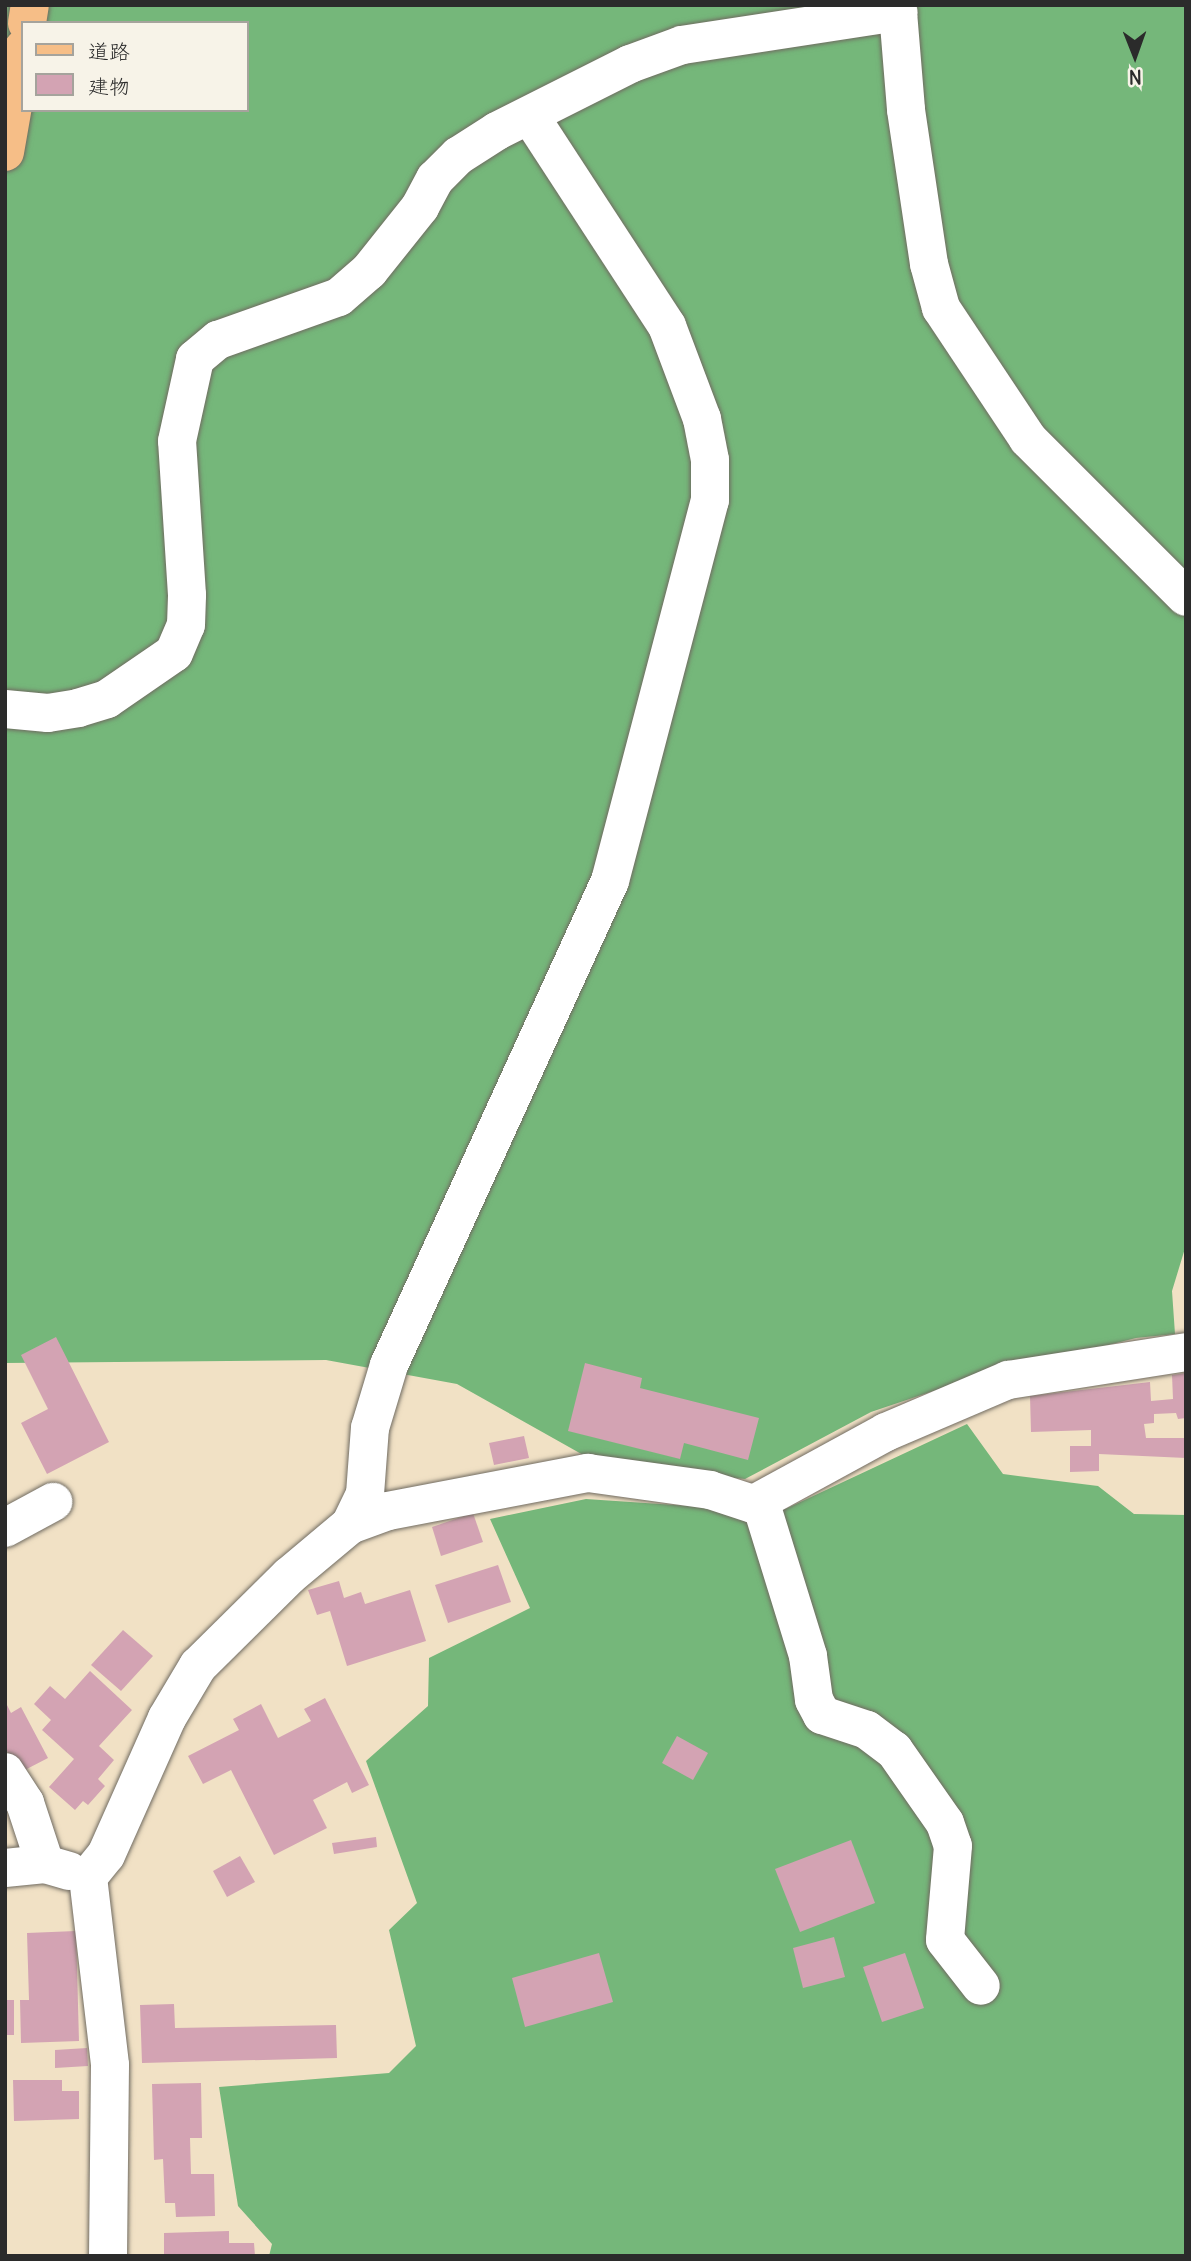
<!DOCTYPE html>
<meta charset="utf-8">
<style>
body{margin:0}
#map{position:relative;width:1191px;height:2261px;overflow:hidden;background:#f1e1c5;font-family:Delius,"Klee One",sans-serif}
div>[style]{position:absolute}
.forest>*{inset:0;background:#75b77a}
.building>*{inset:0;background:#d3a3b3}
.roads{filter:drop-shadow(0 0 2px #706b61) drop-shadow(0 0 2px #706b61)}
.minor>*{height:38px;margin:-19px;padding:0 19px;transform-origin:19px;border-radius:19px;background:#fff}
.major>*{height:38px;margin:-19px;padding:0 19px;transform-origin:19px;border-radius:19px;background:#f6be87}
span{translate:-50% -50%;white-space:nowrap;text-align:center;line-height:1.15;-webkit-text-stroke:7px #f7f3e8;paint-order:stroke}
.frame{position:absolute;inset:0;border:7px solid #2b2b2b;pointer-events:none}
.legend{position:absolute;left:21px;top:21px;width:228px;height:91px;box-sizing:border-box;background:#f7f3e8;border:2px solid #a5a39c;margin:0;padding:9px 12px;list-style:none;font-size:21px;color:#2b2b2b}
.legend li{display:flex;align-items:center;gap:14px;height:35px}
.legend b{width:35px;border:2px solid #a5a39c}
.north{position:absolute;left:1100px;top:21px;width:70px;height:70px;-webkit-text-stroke:5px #f7f3e8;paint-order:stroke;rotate:179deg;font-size:19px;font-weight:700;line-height:28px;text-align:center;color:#2b2b2b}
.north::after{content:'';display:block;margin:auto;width:24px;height:32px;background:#2b2b2b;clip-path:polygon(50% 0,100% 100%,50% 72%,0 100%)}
</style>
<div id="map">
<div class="forest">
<i style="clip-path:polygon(evenodd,5px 5px,1186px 5px,1186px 1245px,1172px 1291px,1175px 1334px,1136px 1338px,957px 1383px,871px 1412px,745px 1479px,601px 1465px,457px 1384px,326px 1360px,5px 1363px,5px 5px,23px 23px,247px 23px,247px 110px,23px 110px,23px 23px)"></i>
<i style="clip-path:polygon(967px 1424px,1003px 1474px,1098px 1486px,1134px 1514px,1186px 1515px,1186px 2256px,269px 2256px,272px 2244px,238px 2206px,219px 2087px,389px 2073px,416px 2046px,389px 1930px,417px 1903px,366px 1761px,428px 1706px,429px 1658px,530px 1608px,490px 1519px,586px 1499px,779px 1512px)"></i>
</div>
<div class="building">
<i style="clip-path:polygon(56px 1337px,109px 1442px,47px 1474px,21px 1423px,48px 1409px,21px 1355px)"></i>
<i style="clip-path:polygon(585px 1363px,642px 1378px,640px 1388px,759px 1418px,748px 1460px,684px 1443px,680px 1459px,568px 1431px)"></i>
<i style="clip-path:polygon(1186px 1373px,1186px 1418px,1178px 1419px,1176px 1413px,1154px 1414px,1154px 1423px,1144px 1424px,1146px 1438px,1186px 1438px,1186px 1458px,1099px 1454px,1099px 1471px,1070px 1472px,1070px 1446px,1091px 1446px,1091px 1430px,1031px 1432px,1030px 1396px,1150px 1382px,1151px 1401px,1173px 1399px,1172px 1375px)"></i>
<i style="clip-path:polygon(524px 1436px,529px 1458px,494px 1465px,489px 1443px)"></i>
<i style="clip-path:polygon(473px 1513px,483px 1542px,441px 1556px,432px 1527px)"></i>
<i style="clip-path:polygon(498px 1565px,511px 1602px,448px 1623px,435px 1585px)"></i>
<i style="clip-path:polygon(339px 1581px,344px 1598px,361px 1592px,365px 1604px,410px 1590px,426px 1641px,347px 1666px,330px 1611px,317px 1615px,308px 1590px)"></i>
<i style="clip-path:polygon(123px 1630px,153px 1656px,121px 1691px,91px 1665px)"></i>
<i style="clip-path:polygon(90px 1671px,132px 1710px,99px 1746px,114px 1760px,98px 1779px,105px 1786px,88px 1805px,83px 1801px,75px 1810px,49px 1787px,74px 1759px,42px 1730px,51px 1720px,34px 1704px,50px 1686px,65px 1699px)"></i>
<i style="clip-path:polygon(325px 1698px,369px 1785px,352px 1793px,347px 1782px,313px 1800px,327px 1828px,274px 1855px,231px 1770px,203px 1784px,188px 1756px,239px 1730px,233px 1719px,261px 1704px,278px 1738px,311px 1721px,304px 1709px)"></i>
<i style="clip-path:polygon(5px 1701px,11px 1713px,21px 1707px,48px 1758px,19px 1773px,5px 1747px)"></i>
<i style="clip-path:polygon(677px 1736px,708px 1753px,693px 1780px,662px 1763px)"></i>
<i style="clip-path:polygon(376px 1837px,377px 1847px,334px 1854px,332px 1843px)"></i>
<i style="clip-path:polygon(851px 1840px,875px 1903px,800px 1932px,775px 1869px)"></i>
<i style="clip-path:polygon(240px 1856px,255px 1882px,227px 1897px,213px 1871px)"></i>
<i style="clip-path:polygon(76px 1931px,79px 2041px,21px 2043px,20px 2000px,29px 2000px,27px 1933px)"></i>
<i style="clip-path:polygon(834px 1937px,845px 1977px,803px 1988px,793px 1948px)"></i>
<i style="clip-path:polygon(599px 1953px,613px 2002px,525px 2027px,512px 1978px)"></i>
<i style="clip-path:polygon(905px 1953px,924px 2008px,882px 2022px,863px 1967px)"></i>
<i style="clip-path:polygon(5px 2000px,14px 2000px,14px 2035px,5px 2035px)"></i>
<i style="clip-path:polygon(174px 2004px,175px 2028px,336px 2025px,337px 2058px,142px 2063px,140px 2005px)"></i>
<i style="clip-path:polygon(87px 2048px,88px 2066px,55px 2068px,55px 2050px)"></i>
<i style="clip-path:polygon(13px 2080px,62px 2080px,62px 2091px,79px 2091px,79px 2119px,14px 2121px)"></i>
<i style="clip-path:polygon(201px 2083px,202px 2138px,190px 2138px,191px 2174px,214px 2174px,215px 2216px,176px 2217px,175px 2203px,165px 2203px,163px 2159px,154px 2160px,152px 2084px)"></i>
<i style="clip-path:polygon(229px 2231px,229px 2243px,254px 2243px,255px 2256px,164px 2256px,164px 2233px)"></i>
</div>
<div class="roads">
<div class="minor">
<i style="left:5px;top:709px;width:43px;rotate:5.3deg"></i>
<i style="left:48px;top:713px;width:30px;rotate:-9deg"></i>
<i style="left:78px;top:708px;width:30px;rotate:-17deg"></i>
<i style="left:107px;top:699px;width:81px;rotate:-34.5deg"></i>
<i style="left:174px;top:653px;width:30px;rotate:-67deg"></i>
<i style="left:186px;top:625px;width:30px;rotate:-88deg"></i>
<i style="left:187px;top:595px;width:154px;rotate:-93.7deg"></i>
<i style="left:177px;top:441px;width:84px;rotate:-77.6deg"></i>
<i style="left:195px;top:359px;width:30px;rotate:-40deg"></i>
<i style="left:218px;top:340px;width:128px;rotate:-19.6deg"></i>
<i style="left:339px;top:297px;width:40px;rotate:-41deg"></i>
<i style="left:369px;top:271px;width:82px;rotate:-51.4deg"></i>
<i style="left:420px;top:207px;width:32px;rotate:-62deg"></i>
<i style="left:435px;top:179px;width:33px;rotate:-45deg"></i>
<i style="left:458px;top:156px;width:46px;rotate:-32.7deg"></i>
<i style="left:497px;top:131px;width:149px;rotate:-26.7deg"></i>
<i style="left:630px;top:64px;width:55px;rotate:-20.1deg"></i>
<i style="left:682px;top:45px;width:219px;rotate:-8.7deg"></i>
<i style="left:898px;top:12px;width:98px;rotate:85.3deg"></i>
<i style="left:906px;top:110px;width:156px;rotate:81.5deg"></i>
<i style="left:929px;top:264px;width:46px;rotate:74.7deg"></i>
<i style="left:941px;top:308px;width:157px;rotate:56.4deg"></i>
<i style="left:1028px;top:439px;width:223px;rotate:45deg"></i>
<i style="left:754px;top:1504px;width:150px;rotate:-28.6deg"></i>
<i style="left:886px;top:1432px;width:133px;rotate:-23.1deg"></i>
<i style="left:1008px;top:1380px;width:180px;rotate:-8.9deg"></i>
<i style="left:350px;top:1525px;width:34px;rotate:-64deg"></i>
<i style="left:365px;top:1494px;width:66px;rotate:-85.7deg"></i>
<i style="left:370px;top:1428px;width:66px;rotate:-73.2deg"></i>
<i style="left:389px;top:1365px;width:532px;rotate:-65.46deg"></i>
<i style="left:610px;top:881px;width:394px;rotate:-75.3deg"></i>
<i style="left:710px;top:500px;width:40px;rotate:-90deg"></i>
<i style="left:710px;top:460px;width:42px;rotate:-101deg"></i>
<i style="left:702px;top:419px;width:99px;rotate:-110.6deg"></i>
<i style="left:667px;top:326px;width:251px;rotate:-123.1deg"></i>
<i style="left:5px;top:1528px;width:55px;rotate:-28.4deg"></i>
<i style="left:5px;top:1772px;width:37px;rotate:57deg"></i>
<i style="left:25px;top:1803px;width:64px;rotate:71.8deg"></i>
<i style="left:5px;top:1868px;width:40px;rotate:-5.7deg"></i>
<i style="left:45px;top:1864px;width:25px;rotate:16deg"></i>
<i style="left:88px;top:1877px;width:28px;rotate:-51deg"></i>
<i style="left:106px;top:1855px;width:150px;rotate:-66deg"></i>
<i style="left:167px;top:1718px;width:61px;rotate:-59.2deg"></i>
<i style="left:198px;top:1666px;width:128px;rotate:-44.7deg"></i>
<i style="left:289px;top:1576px;width:80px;rotate:-39.9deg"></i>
<i style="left:350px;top:1525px;width:40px;rotate:-20.2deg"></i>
<i style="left:388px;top:1511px;width:204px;rotate:-10.8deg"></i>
<i style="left:588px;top:1473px;width:123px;rotate:7.9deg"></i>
<i style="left:710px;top:1490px;width:55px;rotate:18.1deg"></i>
<i style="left:762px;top:1507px;width:156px;rotate:72.8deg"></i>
<i style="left:808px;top:1656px;width:44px;rotate:82.2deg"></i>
<i style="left:814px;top:1700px;width:17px;rotate:62deg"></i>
<i style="left:822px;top:1715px;width:47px;rotate:18.4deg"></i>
<i style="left:867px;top:1730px;width:34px;rotate:37deg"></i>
<i style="left:894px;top:1750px;width:89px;rotate:55.1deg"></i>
<i style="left:945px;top:1823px;width:24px;rotate:71deg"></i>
<i style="left:953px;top:1846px;width:94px;rotate:94.9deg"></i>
<i style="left:945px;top:1940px;width:58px;rotate:52deg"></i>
<i style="left:88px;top:1877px;width:189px;rotate:83.3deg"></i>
<i style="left:110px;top:2065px;width:191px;rotate:90.6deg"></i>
</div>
<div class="major">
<i style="left:27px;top:23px;width:18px;rotate:-81deg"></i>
<i style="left:5px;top:152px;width:105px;rotate:-80.1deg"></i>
</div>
</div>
<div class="frame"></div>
<ul class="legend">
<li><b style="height:9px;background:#f6be87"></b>道路</li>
<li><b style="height:19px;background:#d3a3b3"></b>建物</li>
</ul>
<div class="north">N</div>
</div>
